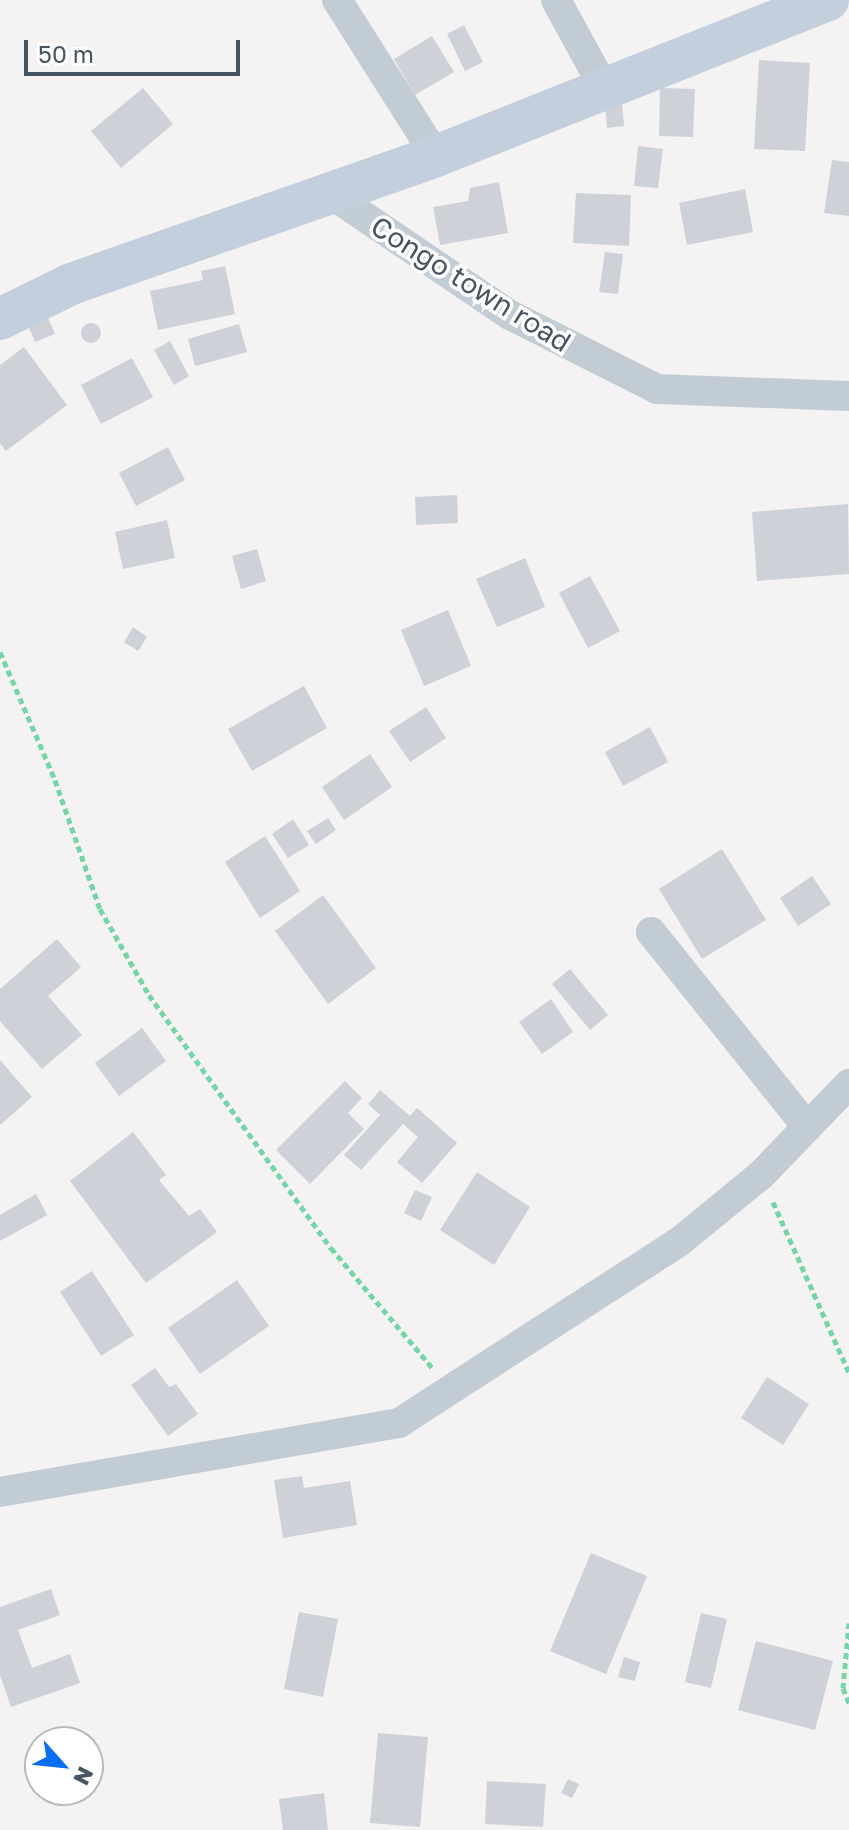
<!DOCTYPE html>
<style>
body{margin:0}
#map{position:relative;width:849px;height:1830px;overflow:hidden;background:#f4f2f2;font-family:"Golos Text",sans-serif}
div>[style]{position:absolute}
.building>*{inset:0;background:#ced1d8}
.round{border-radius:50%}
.path>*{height:5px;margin-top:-2.5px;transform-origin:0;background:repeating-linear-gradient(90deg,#72d7a6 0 6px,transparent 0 10px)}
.minor>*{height:30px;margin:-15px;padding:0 15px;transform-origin:15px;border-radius:15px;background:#c2ccd5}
.secondary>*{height:42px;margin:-21px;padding:0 21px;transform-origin:21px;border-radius:21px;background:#c3cfdc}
span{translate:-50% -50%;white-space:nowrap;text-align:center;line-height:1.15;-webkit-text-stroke:7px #fff;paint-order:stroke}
.street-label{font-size:28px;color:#475562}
.north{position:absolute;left:24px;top:1726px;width:80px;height:80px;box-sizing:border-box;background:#fff;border:2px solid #b5bbc0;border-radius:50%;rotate:117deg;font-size:22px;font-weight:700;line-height:32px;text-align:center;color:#475562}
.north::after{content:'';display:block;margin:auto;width:28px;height:36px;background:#076ef9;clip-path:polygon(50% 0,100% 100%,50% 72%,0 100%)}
.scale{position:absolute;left:24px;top:40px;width:216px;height:36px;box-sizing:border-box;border:4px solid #475562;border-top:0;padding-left:10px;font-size:24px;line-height:28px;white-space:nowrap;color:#475562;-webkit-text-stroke:6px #fff;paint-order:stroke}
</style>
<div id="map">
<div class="building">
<i style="clip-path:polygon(464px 25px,483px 62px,465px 71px,447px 34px)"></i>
<i style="clip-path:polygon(432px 36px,454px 72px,415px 95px,394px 59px)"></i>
<i style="clip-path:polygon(759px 60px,810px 63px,805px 151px,754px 149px)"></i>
<i style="clip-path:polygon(143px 88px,173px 124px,121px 168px,91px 131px)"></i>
<i style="clip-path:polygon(660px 88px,695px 89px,693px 137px,659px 136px)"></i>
<i style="clip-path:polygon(622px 103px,624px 126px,607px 128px,605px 104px)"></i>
<i style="clip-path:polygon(638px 146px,663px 149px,658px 188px,634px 186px)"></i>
<i style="clip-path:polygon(832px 160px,849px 162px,849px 216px,824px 213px)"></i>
<i style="clip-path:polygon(499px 182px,508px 233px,440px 245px,433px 207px,468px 201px,470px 188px)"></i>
<i style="clip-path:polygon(745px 189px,753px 232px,687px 245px,679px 203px)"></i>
<i style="clip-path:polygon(576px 193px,631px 195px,629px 246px,573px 243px)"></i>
<i style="clip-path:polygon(605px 252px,623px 254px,618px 294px,599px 292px)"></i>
<i style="clip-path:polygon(225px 266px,235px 314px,158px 330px,150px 291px,203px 280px,201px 271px)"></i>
<i style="clip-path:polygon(44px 308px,55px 334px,35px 342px,24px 316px)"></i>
<i class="round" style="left:81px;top:323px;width:20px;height:20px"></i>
<i style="clip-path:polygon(239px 324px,247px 352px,195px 366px,188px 339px)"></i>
<i style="clip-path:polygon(170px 341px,189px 376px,174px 385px,154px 350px)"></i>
<i style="clip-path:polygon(24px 347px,67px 405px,6px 451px,0 443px,0 365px)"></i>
<i style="clip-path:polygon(132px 358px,153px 397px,101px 424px,81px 385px)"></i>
<i style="clip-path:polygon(168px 447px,185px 480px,136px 506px,119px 473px)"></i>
<i style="clip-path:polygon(457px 495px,458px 523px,416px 525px,415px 497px)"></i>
<i style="clip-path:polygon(848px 504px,849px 574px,757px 581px,752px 512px)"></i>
<i style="clip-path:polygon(167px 520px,175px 558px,123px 569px,115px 532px)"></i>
<i style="clip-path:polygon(257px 549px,266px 581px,241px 589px,232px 556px)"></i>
<i style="clip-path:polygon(525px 558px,545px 607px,497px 627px,476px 579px)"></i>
<i style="clip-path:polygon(590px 576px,620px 631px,588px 648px,559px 593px)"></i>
<i style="clip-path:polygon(448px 610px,471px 666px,424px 686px,401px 630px)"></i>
<i style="clip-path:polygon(133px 627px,147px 637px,138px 651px,124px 642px)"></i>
<i style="clip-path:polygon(304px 686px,327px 728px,252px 771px,228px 729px)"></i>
<i style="clip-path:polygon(426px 707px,446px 738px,410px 762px,389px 731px)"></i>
<i style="clip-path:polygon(650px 727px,668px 762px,623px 786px,605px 752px)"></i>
<i style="clip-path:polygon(370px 754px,392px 787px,344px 820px,322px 787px)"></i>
<i style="clip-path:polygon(328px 818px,336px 830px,316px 844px,307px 831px)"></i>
<i style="clip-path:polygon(293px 819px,309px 845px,288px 858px,272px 834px)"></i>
<i style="clip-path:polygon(265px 836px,300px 891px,260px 918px,225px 862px)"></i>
<i style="clip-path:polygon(722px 849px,766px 920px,702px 959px,659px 889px)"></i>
<i style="clip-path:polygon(812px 876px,831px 904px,798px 926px,780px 898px)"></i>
<i style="clip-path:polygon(323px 895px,376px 968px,328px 1004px,275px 931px)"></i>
<i style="clip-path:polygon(57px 939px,81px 967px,48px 996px,82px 1035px,42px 1069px,0 1021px,0 989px)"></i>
<i style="clip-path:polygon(570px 969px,608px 1015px,590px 1030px,552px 984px)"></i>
<i style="clip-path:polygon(551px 999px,573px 1032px,542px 1054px,519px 1022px)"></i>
<i style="clip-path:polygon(142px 1028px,166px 1061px,119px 1096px,95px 1063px)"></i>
<i style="clip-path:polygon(0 1060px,32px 1097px,0 1125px)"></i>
<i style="clip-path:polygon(345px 1081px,362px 1098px,348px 1113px,364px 1129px,310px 1184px,276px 1150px)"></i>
<i style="clip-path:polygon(380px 1090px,410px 1116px,417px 1108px,457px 1143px,422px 1183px,397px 1162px,418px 1137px,403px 1124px,361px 1170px,344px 1155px,380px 1115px,368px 1104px)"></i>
<i style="clip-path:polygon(133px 1132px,166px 1175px,159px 1180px,189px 1216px,200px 1209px,217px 1232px,146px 1283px,70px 1181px)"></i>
<i style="clip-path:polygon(477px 1172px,530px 1207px,494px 1265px,440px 1230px)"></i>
<i style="clip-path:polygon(415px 1190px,432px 1197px,421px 1221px,404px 1213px)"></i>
<i style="clip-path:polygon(36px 1194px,47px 1215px,0 1241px,0 1215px)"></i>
<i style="clip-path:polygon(92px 1271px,134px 1335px,101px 1356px,60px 1292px)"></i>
<i style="clip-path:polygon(237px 1280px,269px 1326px,200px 1374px,168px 1328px)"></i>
<i style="clip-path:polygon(155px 1368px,169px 1387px,176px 1384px,198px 1414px,168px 1436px,131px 1385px)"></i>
<i style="clip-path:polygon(767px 1377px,809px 1404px,783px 1445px,741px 1418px)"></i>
<i style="clip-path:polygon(302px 1476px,304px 1488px,350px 1481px,357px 1525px,283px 1538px,274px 1480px)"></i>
<i style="clip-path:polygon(591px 1553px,647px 1576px,606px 1674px,550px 1651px)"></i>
<i style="clip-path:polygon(51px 1589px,60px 1615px,18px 1630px,32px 1668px,70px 1654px,80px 1683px,11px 1707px,0 1675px,0 1607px)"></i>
<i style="clip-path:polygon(299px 1612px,338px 1619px,323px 1697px,284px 1689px)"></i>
<i style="clip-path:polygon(701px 1613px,727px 1619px,711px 1688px,685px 1682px)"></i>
<i style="clip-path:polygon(756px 1641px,833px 1661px,815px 1730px,738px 1710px)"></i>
<i style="clip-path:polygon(624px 1657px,640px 1662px,635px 1681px,618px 1677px)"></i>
<i style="clip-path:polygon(378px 1733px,428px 1737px,420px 1827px,370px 1823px)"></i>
<i style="clip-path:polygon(568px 1779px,579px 1784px,572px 1798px,561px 1793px)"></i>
<i style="clip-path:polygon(487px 1781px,546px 1784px,543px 1827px,485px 1824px)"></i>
<i style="clip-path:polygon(324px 1793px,328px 1830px,283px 1830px,279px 1799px)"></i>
</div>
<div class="path">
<i style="left:0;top:652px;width:139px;rotate:66.7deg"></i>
<i style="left:55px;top:780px;width:137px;rotate:70.8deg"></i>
<i style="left:100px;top:909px;width:99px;rotate:60.3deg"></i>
<i style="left:149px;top:995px;width:312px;rotate:54.3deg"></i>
<i style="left:331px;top:1248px;width:160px;rotate:49.8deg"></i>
<i style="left:773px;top:1202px;width:187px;rotate:66deg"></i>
<i style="left:849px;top:1623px;width:65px;rotate:95.3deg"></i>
<i style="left:843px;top:1688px;width:16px;rotate:68deg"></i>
</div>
<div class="minor">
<i style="left:337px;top:0;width:185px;rotate:57.6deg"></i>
<i style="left:556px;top:0;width:98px;rotate:61.3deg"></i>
<i style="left:331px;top:194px;width:216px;rotate:34.1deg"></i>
<i style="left:510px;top:315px;width:165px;rotate:26.7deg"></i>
<i style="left:657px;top:389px;width:192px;rotate:2.1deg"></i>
<i style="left:651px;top:932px;width:250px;rotate:51.3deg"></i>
<i style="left:0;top:1492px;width:405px;rotate:-9.8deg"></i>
<i style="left:399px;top:1423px;width:333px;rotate:-32.9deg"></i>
<i style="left:679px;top:1242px;width:106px;rotate:-39.3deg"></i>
<i style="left:761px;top:1175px;width:127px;rotate:-46deg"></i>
</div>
<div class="secondary">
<i style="left:0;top:319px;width:79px;rotate:-26.2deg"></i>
<i style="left:71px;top:284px;width:387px;rotate:-19.3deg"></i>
<i style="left:436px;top:156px;width:422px;rotate:-21.7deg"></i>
</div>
<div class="street-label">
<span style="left:471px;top:284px;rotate:32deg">Congo town road</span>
</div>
<div class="north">N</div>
<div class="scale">50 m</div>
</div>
